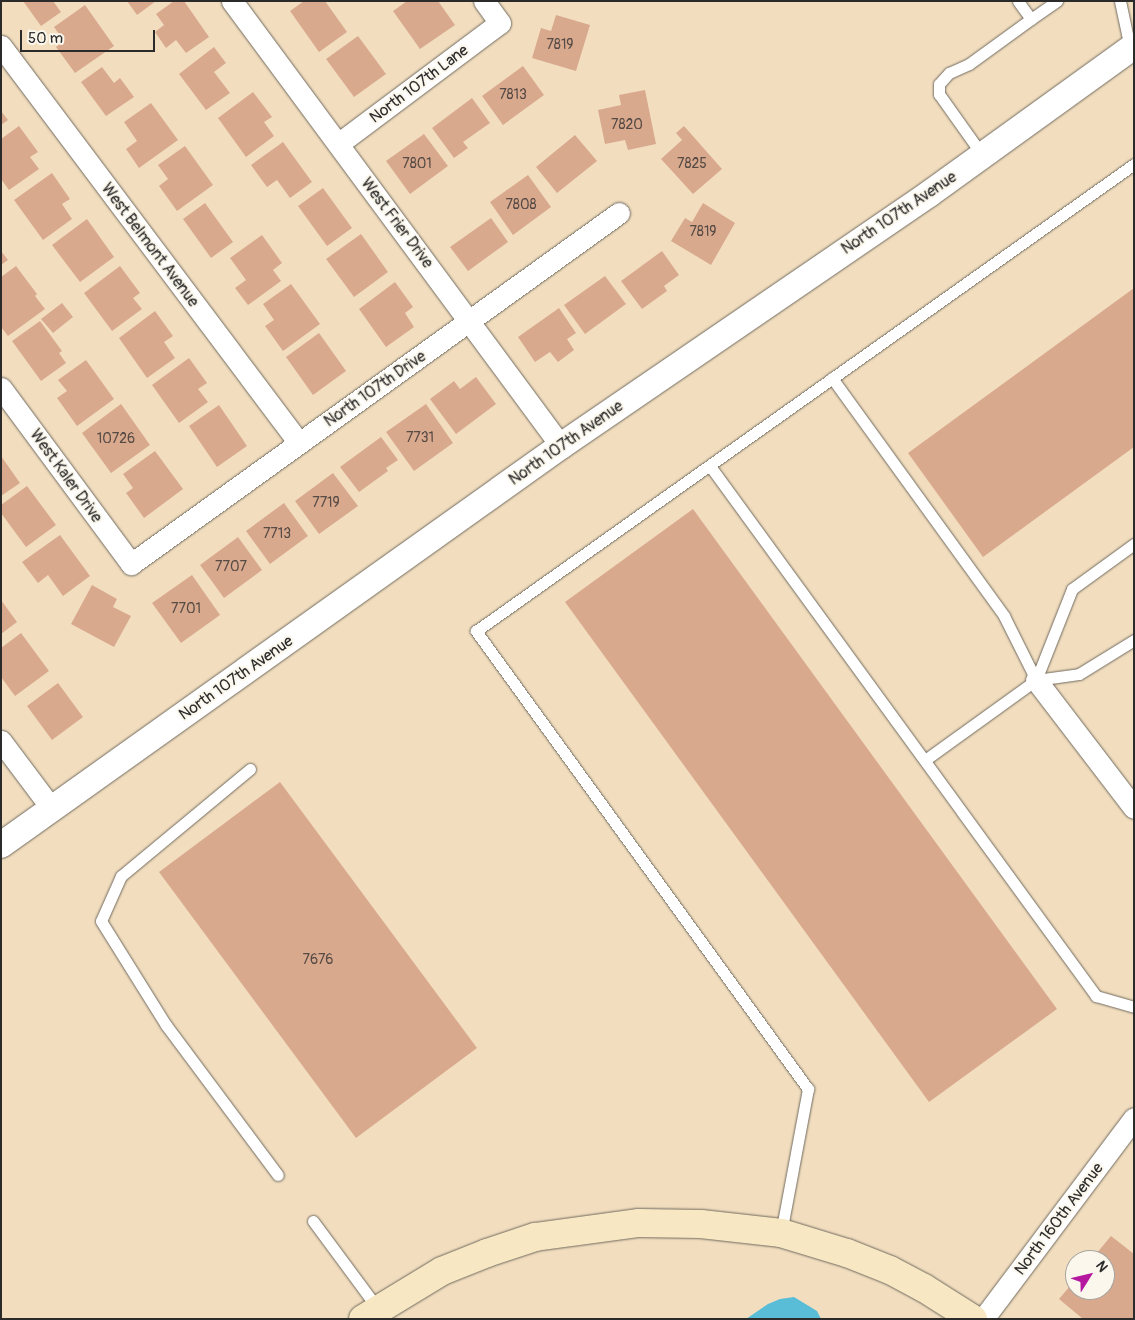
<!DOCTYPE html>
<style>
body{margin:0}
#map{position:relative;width:1135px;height:1320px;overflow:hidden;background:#f2debf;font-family:Pangolin,sans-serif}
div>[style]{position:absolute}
.water>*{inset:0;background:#59bdd7}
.building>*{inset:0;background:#d9a98e}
.roads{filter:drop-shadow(0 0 1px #716a5f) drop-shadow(0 0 1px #716a5f)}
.service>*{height:11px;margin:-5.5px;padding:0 5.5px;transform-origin:5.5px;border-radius:5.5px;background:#fff}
.minor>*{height:21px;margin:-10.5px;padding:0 10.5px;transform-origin:10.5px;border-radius:10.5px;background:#fff}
.tertiary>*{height:26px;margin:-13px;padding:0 13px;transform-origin:13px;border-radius:13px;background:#fff}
.secondary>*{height:28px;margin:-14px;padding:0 14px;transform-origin:14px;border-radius:14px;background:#f7e8c3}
span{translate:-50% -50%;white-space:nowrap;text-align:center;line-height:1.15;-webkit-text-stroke:4px #fbf7ec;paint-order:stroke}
.number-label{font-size:14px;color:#564a44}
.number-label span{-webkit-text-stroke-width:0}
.street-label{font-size:16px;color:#2b2b2b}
.frame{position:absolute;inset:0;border:2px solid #2b2b2b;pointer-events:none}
.north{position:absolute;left:1065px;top:1250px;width:50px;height:50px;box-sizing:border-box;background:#fbf7ec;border:1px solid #a8a59f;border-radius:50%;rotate:54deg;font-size:14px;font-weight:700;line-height:20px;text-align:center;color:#2b2b2b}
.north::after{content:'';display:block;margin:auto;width:18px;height:22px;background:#b5179e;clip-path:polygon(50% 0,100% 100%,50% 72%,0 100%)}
.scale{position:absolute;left:20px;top:30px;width:135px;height:22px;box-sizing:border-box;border:2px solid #2b2b2b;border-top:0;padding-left:6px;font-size:15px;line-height:18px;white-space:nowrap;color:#2b2b2b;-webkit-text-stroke:4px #fbf7ec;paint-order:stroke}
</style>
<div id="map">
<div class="water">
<i style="clip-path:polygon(794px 1297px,817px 1311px,821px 1319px,746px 1319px,768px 1304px,780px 1299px)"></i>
</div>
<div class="building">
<i style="clip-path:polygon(23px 1px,53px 1px,61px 12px,41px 26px)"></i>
<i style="clip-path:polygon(127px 1px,156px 1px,137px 15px)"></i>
<i style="clip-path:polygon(174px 1px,184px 1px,209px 37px,186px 53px,176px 40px,166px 48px,155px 32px,164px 25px,156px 14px)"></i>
<i style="clip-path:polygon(304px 1px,325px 1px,347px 32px,319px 52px,290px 11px)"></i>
<i style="clip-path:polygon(407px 1px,438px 1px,455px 25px,420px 49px,393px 11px)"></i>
<i style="clip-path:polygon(85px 5px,114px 46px,75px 73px,56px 47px,64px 41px,54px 27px)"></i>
<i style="clip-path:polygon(556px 15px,590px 25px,576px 71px,532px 58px,541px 28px,551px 31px)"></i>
<i style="clip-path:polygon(358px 36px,386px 74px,354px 97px,326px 59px)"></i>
<i style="clip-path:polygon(214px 47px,226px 63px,214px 72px,230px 93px,206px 110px,179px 74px)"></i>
<i style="clip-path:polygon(523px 66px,544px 95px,503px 125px,482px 96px)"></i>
<i style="clip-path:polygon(102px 67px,114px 83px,120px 78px,134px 97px,106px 116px,81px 82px)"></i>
<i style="clip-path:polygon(645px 90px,656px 144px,628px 150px,625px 140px,605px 144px,598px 110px,621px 105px,619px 95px)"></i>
<i style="clip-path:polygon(253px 92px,272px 117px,264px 122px,274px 136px,246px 157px,218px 118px)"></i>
<i style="clip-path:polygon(472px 98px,490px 123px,463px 142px,468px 148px,454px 158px,432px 128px)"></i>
<i style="clip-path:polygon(151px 103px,178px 140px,139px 168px,126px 149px,137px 141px,124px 122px)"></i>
<i style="clip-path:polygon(1px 111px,8px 120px,1px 125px)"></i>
<i style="clip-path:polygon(19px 126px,38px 152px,30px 157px,39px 169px,9px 190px,1px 179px,1px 139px)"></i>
<i style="clip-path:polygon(684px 126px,722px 169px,693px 194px,661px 159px,682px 140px,676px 133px)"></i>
<i style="clip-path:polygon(424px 134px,448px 166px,410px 194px,386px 161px)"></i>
<i style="clip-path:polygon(575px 135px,597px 161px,557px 193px,536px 167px)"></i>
<i style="clip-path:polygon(283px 142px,312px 182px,290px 198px,277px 180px,267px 187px,251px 165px)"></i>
<i style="clip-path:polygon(185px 146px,213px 185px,177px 211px,159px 186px,168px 179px,158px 165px)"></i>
<i style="clip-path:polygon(52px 173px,70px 199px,62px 204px,72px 219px,43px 240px,14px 200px)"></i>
<i style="clip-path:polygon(528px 175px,551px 207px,513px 235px,490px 202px)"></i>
<i style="clip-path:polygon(323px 188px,352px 228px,327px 246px,298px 206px)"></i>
<i style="clip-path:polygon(205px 203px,233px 242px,211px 258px,183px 219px)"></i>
<i style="clip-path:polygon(703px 203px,735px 223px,711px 265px,671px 241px,685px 218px,692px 222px)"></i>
<i style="clip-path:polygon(491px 218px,508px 242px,468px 271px,450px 247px)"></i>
<i style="clip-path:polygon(87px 219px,114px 257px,80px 282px,52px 245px)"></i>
<i style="clip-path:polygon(361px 234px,388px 272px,354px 297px,326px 259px)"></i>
<i style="clip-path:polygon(262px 235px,282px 263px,273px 270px,281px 281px,248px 305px,235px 288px,246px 280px,230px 258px)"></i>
<i style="clip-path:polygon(1px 251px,8px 260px,1px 265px)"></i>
<i style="clip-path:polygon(662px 251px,679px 275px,664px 286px,667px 291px,642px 309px,621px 281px)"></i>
<i style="clip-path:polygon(16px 266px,37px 294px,35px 296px,45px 309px,8px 336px,1px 327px,1px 277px)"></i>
<i style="clip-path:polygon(120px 266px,140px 293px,133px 298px,142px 309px,112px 331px,84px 293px)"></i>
<i style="clip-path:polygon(605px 276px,626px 304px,585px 334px,564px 305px)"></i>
<i style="clip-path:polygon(395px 282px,413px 307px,405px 313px,414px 327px,386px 347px,359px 309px)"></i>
<i style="clip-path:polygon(291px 284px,320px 324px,283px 351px,265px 326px,274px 320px,263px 304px)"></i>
<i style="clip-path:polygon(1134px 288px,1134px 447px,983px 557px,908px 453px)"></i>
<i style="clip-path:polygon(62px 303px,73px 317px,53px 333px,41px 319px)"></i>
<i style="clip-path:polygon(559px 308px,576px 333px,567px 339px,574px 350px,558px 362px,550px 352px,535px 362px,518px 337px)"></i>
<i style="clip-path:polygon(155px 311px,173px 336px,164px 342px,175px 358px,147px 378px,119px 338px)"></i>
<i style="clip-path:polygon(40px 321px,62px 351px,59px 353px,66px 363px,41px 381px,12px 341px)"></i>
<i style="clip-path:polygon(319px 333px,346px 371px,313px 395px,286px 357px)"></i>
<i style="clip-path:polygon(189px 358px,207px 383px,198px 389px,208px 402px,179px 423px,152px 385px)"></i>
<i style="clip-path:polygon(86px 360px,114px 399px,77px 426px,57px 398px,67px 391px,58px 380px)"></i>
<i style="clip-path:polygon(476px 377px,496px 404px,456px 434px,430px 399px,454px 381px,460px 389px)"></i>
<i style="clip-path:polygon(121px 404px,150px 445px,111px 473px,82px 433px)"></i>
<i style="clip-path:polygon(426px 404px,453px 443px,414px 471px,386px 432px)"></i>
<i style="clip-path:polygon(219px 405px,247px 446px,217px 467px,189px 426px)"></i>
<i style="clip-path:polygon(381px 437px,398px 460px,386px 468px,388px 471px,359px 492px,340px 467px)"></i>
<i style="clip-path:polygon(155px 451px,183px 489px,144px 518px,126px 493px,133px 488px,123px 474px)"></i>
<i style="clip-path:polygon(1px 456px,20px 483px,1px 496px)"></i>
<i style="clip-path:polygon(333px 473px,358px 506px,319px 534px,295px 501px)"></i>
<i style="clip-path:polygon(27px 486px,56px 525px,26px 547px,1px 513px,1px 505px)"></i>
<i style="clip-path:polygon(284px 503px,308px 536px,270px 564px,246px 531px)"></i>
<i style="clip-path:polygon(693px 509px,1057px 1009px,929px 1102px,565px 602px)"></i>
<i style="clip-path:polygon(60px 535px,90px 576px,63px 596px,48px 575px,38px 583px,22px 562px)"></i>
<i style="clip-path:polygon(238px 537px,262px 570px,224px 598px,200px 565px)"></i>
<i style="clip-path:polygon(192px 575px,220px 615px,181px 643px,152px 603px)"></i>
<i style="clip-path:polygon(92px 585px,117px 599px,113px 607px,131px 616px,114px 647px,71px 624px)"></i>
<i style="clip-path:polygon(1px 600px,17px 622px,1px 634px)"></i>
<i style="clip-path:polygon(21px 633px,49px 671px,15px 696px,1px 677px,1px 648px)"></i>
<i style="clip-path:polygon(58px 683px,83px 717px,52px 740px,27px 706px)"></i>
<i style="clip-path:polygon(280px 782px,477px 1048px,356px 1138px,159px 872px)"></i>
<i style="clip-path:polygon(1111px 1236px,1134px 1254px,1134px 1319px,1083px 1319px,1059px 1299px,1075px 1280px,1075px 1290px,1105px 1290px,1105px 1260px,1091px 1260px)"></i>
</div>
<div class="roads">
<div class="service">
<i style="left:1120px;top:1px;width:48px;rotate:78deg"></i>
<i style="left:1031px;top:19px;width:32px;rotate:-35deg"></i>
<i style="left:983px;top:156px;width:76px;rotate:-125.4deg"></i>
<i style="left:939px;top:94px;width:10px;rotate:-90deg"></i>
<i style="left:939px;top:84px;width:15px;rotate:-48deg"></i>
<i style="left:949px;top:73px;width:22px;rotate:-24deg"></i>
<i style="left:969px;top:64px;width:77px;rotate:-36deg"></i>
<i style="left:1031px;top:19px;width:22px;rotate:-126deg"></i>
<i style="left:832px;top:378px;width:294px;rotate:54.1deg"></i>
<i style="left:1004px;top:616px;width:72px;rotate:63.4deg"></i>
<i style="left:710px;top:466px;width:656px;rotate:53.93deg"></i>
<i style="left:1096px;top:996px;width:40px;rotate:16deg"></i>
<i style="left:1036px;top:680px;width:98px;rotate:-68.4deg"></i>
<i style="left:1072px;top:589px;width:77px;rotate:-36deg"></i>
<i style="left:925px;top:760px;width:137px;rotate:-35.8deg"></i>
<i style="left:1036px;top:680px;width:43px;rotate:-7.9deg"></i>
<i style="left:1079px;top:674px;width:65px;rotate:-31.7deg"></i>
<i style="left:250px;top:769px;width:168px;rotate:140.3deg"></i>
<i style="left:121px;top:876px;width:49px;rotate:114deg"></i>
<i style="left:101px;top:921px;width:123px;rotate:58deg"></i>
<i style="left:166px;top:1025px;width:187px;rotate:53.3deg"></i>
<i style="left:313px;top:1221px;width:109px;rotate:53.5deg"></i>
<i style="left:781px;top:1233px;width:147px;rotate:-79.4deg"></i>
<i style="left:808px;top:1089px;width:566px;rotate:-125.94deg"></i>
<i style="left:476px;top:631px;width:807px;rotate:-35.36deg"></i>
</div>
<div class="minor">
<i style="left:232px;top:1px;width:553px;rotate:53.52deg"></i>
<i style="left:1px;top:46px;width:496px;rotate:53.1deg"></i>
<i style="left:338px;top:144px;width:202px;rotate:-36.8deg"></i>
<i style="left:500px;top:23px;width:27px;rotate:-126deg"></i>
<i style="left:1px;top:388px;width:219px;rotate:53.5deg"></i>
<i style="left:131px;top:564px;width:601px;rotate:-35.73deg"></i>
<i style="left:1036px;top:680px;width:161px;rotate:52.6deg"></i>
<i style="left:1px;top:741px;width:85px;rotate:53.1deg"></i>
<i style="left:983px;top:1319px;width:251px;rotate:-53.1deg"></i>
</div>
<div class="tertiary">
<i style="left:1px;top:845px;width:688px;rotate:-35.47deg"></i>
<i style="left:561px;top:446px;width:446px;rotate:-34.4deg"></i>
<i style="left:929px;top:194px;width:253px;rotate:-35.8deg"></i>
</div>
<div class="secondary">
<i style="left:363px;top:1319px;width:92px;rotate:-31.3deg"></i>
<i style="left:442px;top:1271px;width:48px;rotate:-21.8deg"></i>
<i style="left:487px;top:1253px;width:51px;rotate:-18.4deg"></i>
<i style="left:535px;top:1237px;width:105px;rotate:-7.7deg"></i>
<i style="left:639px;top:1223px;width:62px;rotate:0.9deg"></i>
<i style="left:701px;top:1224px;width:81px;rotate:6.4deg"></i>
<i style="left:781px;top:1233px;width:69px;rotate:16.9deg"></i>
<i style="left:847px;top:1253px;width:46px;rotate:21.6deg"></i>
<i style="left:890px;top:1270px;width:38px;rotate:28deg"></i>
<i style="left:924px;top:1288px;width:58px;rotate:32.3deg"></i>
</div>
</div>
<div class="number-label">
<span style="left:560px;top:45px">7819</span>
<span style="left:513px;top:95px">7813</span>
<span style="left:627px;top:125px">7820</span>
<span style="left:417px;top:164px">7801</span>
<span style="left:692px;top:164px">7825</span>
<span style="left:521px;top:205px">7808</span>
<span style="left:703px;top:232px">7819</span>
<span style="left:420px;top:438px">7731</span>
<span style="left:116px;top:439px">10726</span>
<span style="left:326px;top:503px">7719</span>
<span style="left:277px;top:534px">7713</span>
<span style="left:231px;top:567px">7707</span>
<span style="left:186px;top:609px">7701</span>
<span style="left:318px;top:960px">7676</span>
</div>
<div class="street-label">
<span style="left:419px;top:84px;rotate:-37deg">North 107th Lane</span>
<span style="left:899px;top:213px;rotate:-34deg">North 107th Avenue</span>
<span style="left:397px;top:223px;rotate:53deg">West Frier Drive</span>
<span style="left:150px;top:245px;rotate:53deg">West Belmont Avenue</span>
<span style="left:375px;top:389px;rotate:-35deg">North 107th Drive</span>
<span style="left:566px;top:443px;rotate:-35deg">North 107th Avenue</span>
<span style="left:66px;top:476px;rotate:54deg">West Kaler Drive</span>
<span style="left:236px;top:678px;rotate:-35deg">North 107th Avenue</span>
<span style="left:1059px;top:1219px;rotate:-53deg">North 160th Avenue</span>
</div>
<div class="frame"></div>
<div class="north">N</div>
<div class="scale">50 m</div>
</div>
